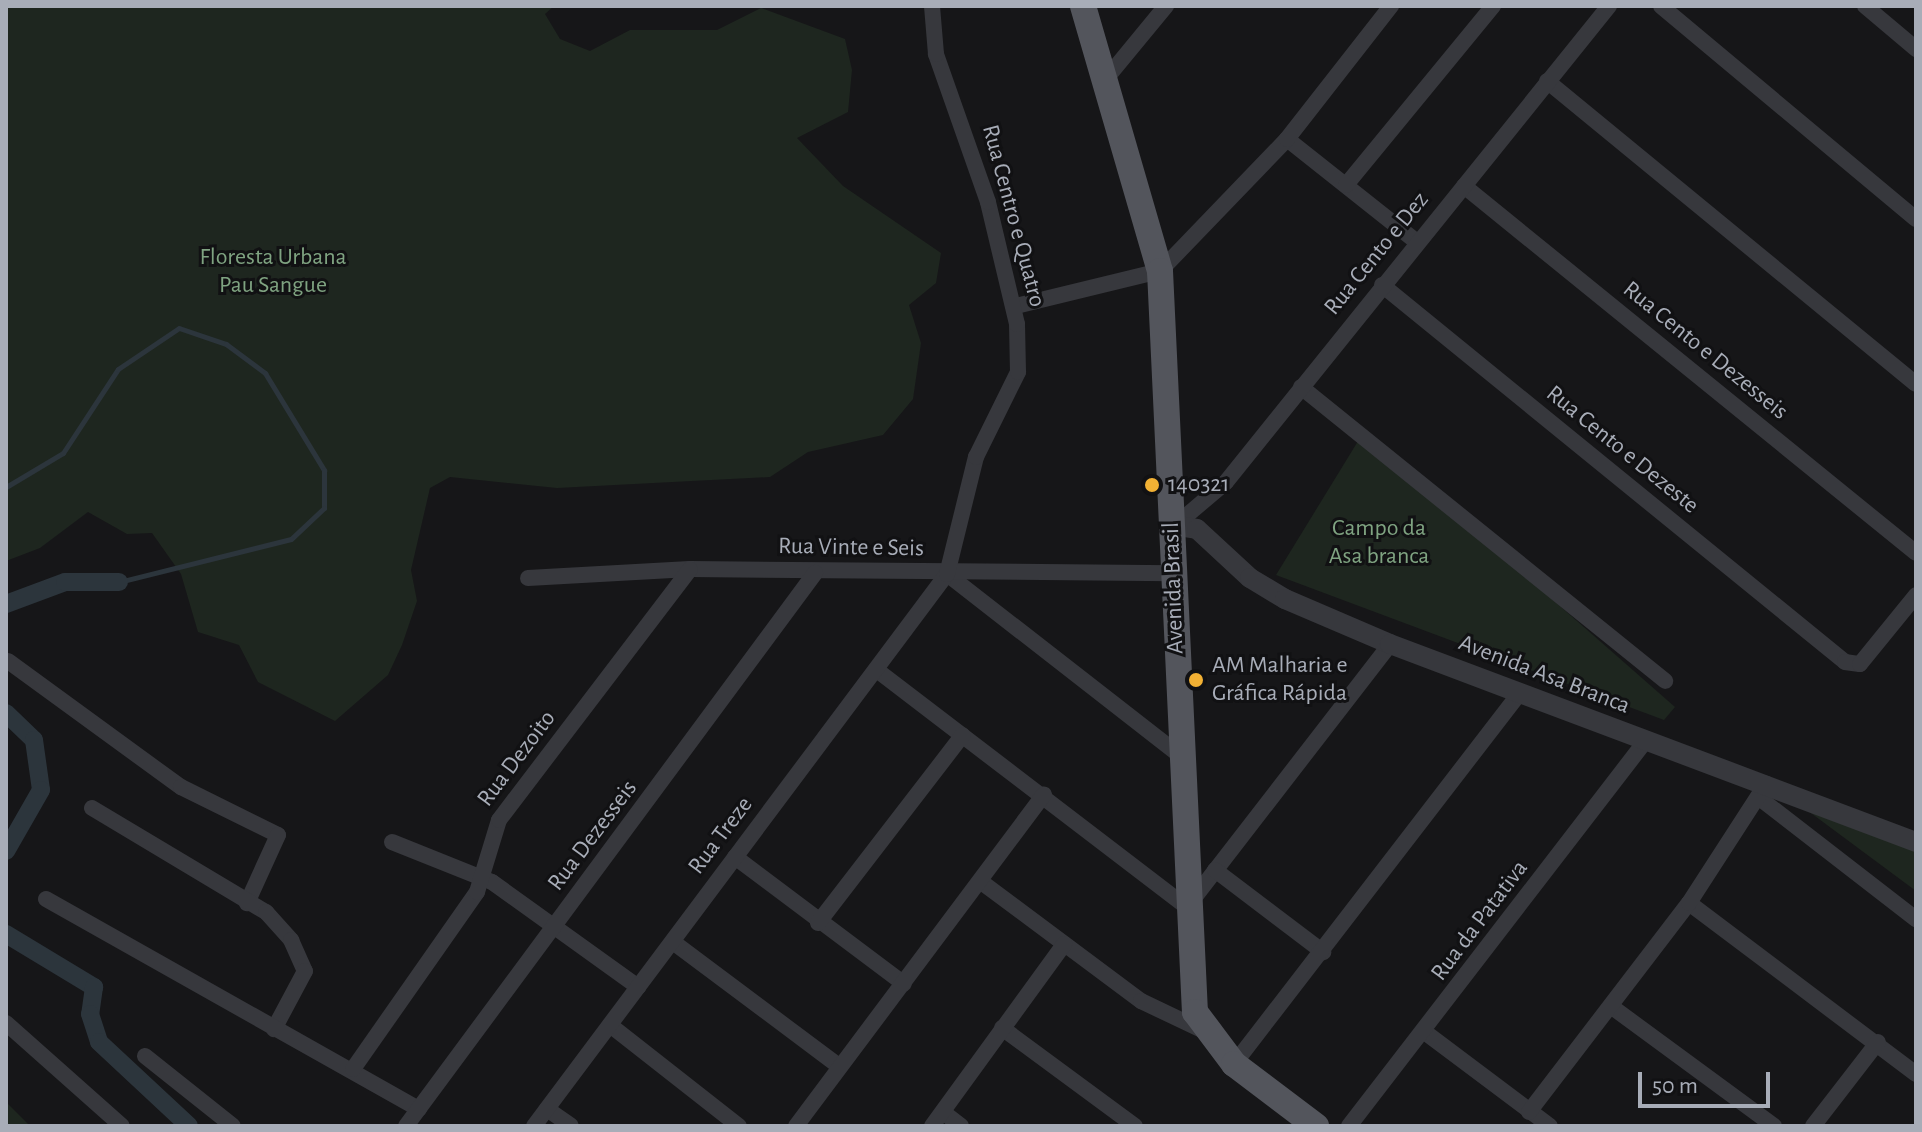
<!DOCTYPE html>
<meta charset="utf-8">
<style>
body{margin:0}
#map{position:relative;width:1922px;height:1132px;overflow:hidden;background:#161618;font-family:"Alegreya Sans",sans-serif}
div>[style]{position:absolute}
.green>*{inset:0;background:#1e261f}
.stream>*{height:5px;margin:-2.5px;padding:0 2.5px;transform-origin:2.5px;border-radius:2.5px;background:#2c353c}
.canal>*{height:18px;margin:-9px;padding:0 9px;transform-origin:9px;border-radius:9px;background:#2c353c}
.minor>*{height:16px;margin:-8px;padding:0 8px;transform-origin:8px;border-radius:8px;background:#37383d}
.tertiary>*{height:20px;margin:-10px;padding:0 10px;transform-origin:10px;border-radius:10px;background:#37383d}
.primary>*{height:26px;margin:-13px;padding:0 13px;transform-origin:13px;border-radius:13px;background:#53555c}
.dots>*{width:22px;height:22px;translate:-50% -50%;box-sizing:border-box;border:4px solid #111113;border-radius:50%}
span{translate:-50% -50%;white-space:nowrap;text-align:center;line-height:1.15;-webkit-text-stroke:6px #111113;paint-order:stroke}
.street-label{font-size:24px;color:#a8adb8}
.park-label{font-size:24px;color:#7fa381}
.poi-label{font-size:24px;color:#a8adb8}
.left{translate:0 -50%;text-align:left}
.frame{position:absolute;inset:0;border:8px solid #a8adb8;pointer-events:none}
.scale{position:absolute;left:1638px;top:1072px;width:132px;height:36px;box-sizing:border-box;border:4px solid #a8adb8;border-top:0;padding-left:10px;font-size:24px;line-height:28px;white-space:nowrap;color:#a8adb8;-webkit-text-stroke:6px #111113;paint-order:stroke}
</style>
<div id="map">
<div class="green">
<i style="clip-path:polygon(6px 6px,554px 6px,545px 14px,560px 39px,590px 51px,630px 30px,717px 30px,761px 8px,845px 39px,852px 70px,848px 112px,797px 138px,843px 186px,941px 253px,936px 283px,909px 305px,921px 343px,913px 399px,883px 435px,808px 452px,770px 477px,557px 488px,450px 477px,430px 488px,411px 570px,417px 601px,402px 645px,388px 675px,335px 721px,258px 682px,239px 645px,198px 632px,181px 574px,152px 533px,127px 534px,88px 512px,40px 548px,6px 561px)"></i>
<i style="clip-path:polygon(1363px 433px,1675px 707px,1664px 720px,1276px 575px)"></i>
<i style="clip-path:polygon(1792px 799px,1916px 844px,1916px 891px)"></i>
<i style="clip-path:polygon(6px 1102px,30px 1126px,6px 1126px)"></i>
</div>
<div class="stream">
<i style="left:6px;top:487px;width:66px;rotate:-30.8deg"></i>
<i style="left:63px;top:453px;width:100px;rotate:-56.8deg"></i>
<i style="left:118px;top:369px;width:73px;rotate:-33.9deg"></i>
<i style="left:179px;top:328px;width:50px;rotate:18.8deg"></i>
<i style="left:226px;top:344px;width:49px;rotate:36.6deg"></i>
<i style="left:265px;top:373px;width:114px;rotate:58.7deg"></i>
<i style="left:324px;top:470px;width:38px;rotate:90deg"></i>
<i style="left:324px;top:508px;width:45px;rotate:136.8deg"></i>
<i style="left:291px;top:539px;width:177px;rotate:166deg"></i>
</div>
<div class="canal">
<i style="left:6px;top:604px;width:63px;rotate:-20.4deg"></i>
<i style="left:65px;top:582px;width:54px"></i>
<i style="left:6px;top:713px;width:39px;rotate:44deg"></i>
<i style="left:34px;top:740px;width:50px;rotate:82deg"></i>
<i style="left:41px;top:790px;width:70px;rotate:119.8deg"></i>
<i style="left:6px;top:934px;width:103px;rotate:31.1deg"></i>
<i style="left:94px;top:987px;width:27px;rotate:98deg"></i>
<i style="left:90px;top:1014px;width:29px;rotate:72deg"></i>
<i style="left:99px;top:1042px;width:123px;rotate:43deg"></i>
</div>
<div class="minor">
<i style="left:1661px;top:6px;width:332px;rotate:39.9deg"></i>
<i style="left:1865px;top:6px;width:67px;rotate:40.1deg"></i>
<i style="left:1105px;top:80px;width:96px;rotate:-50.5deg"></i>
<i style="left:1547px;top:81px;width:477px;rotate:39.4deg"></i>
<i style="left:1287px;top:139px;width:166px;rotate:38.4deg"></i>
<i style="left:1346px;top:185px;width:232px;rotate:-50.6deg"></i>
<i style="left:1464px;top:186px;width:582px;rotate:39.07deg"></i>
<i style="left:1382px;top:285px;width:597px;rotate:39.15deg"></i>
<i style="left:1845px;top:662px;width:15px;rotate:8deg"></i>
<i style="left:1860px;top:664px;width:89px;rotate:-50.9deg"></i>
<i style="left:1016px;top:306px;width:148px;rotate:-13.7deg"></i>
<i style="left:1160px;top:271px;width:183px;rotate:-46.1deg"></i>
<i style="left:1287px;top:139px;width:169px;rotate:-52deg"></i>
<i style="left:1301px;top:387px;width:468px;rotate:38.9deg"></i>
<i style="left:1172px;top:517px;width:14px;rotate:-4deg"></i>
<i style="left:1186px;top:516px;width:52px;rotate:-40.4deg"></i>
<i style="left:1226px;top:482px;width:611px;rotate:-51.18deg"></i>
<i style="left:947px;top:574px;width:296px;rotate:37.9deg"></i>
<i style="left:528px;top:578px;width:162px;rotate:-3.2deg"></i>
<i style="left:690px;top:569px;width:484px;rotate:0.5deg"></i>
<i style="left:8px;top:661px;width:214px;rotate:36.1deg"></i>
<i style="left:181px;top:787px;width:108px;rotate:26.3deg"></i>
<i style="left:278px;top:835px;width:75px;rotate:114.5deg"></i>
<i style="left:878px;top:671px;width:389px;rotate:37.4deg"></i>
<i style="left:1187px;top:907px;width:332px;rotate:-52.3deg"></i>
<i style="left:1758px;top:797px;width:200px;rotate:37.7deg"></i>
<i style="left:92px;top:808px;width:203px;rotate:30.9deg"></i>
<i style="left:266px;top:912px;width:38px;rotate:48deg"></i>
<i style="left:291px;top:940px;width:34px;rotate:66deg"></i>
<i style="left:305px;top:971px;width:66px;rotate:118.1deg"></i>
<i style="left:392px;top:842px;width:108px;rotate:21.8deg"></i>
<i style="left:492px;top:882px;width:180px;rotate:35.7deg"></i>
<i style="left:735px;top:857px;width:211px;rotate:36.9deg"></i>
<i style="left:1215px;top:870px;width:136px;rotate:37.2deg"></i>
<i style="left:980px;top:881px;width:201px;rotate:36.7deg"></i>
<i style="left:1141px;top:1001px;width:70px;rotate:25.5deg"></i>
<i style="left:46px;top:899px;width:428px;rotate:29.4deg"></i>
<i style="left:1689px;top:903px;width:284px;rotate:37deg"></i>
<i style="left:818px;top:923px;width:237px;rotate:-52.4deg"></i>
<i style="left:673px;top:942px;width:207px;rotate:36.8deg"></i>
<i style="left:1612px;top:1007px;width:201px;rotate:36.3deg"></i>
<i style="left:6px;top:1023px;width:155px;rotate:41.6deg"></i>
<i style="left:610px;top:1025px;width:164px;rotate:38.1deg"></i>
<i style="left:1002px;top:1028px;width:165px;rotate:36.4deg"></i>
<i style="left:1426px;top:1033px;width:155px;rotate:36.9deg"></i>
<i style="left:145px;top:1056px;width:112px;rotate:38.5deg"></i>
<i style="left:1234px;top:1064px;width:469px;rotate:-52.4deg"></i>
<i style="left:353px;top:1069px;width:216px;rotate:-55deg"></i>
<i style="left:477px;top:892px;width:75px;rotate:-73deg"></i>
<i style="left:499px;top:820px;width:315px;rotate:-52.7deg"></i>
<i style="left:547px;top:1109px;width:29px;rotate:35deg"></i>
<i style="left:943px;top:1112px;width:23px;rotate:38deg"></i>
<i style="left:1529px;top:1112px;width:263px;rotate:-52.6deg"></i>
<i style="left:1689px;top:903px;width:142px;rotate:-57.1deg"></i>
<i style="left:406px;top:1126px;width:688px;rotate:-53.51deg"></i>
<i style="left:534px;top:1126px;width:689px;rotate:-53.2deg"></i>
<i style="left:947px;top:574px;width:121px;rotate:-76.1deg"></i>
<i style="left:976px;top:457px;width:95px;rotate:-63.7deg"></i>
<i style="left:1018px;top:372px;width:48px;rotate:-91.2deg"></i>
<i style="left:1017px;top:324px;width:125px;rotate:-103.4deg"></i>
<i style="left:988px;top:202px;width:157px;rotate:-109.4deg"></i>
<i style="left:936px;top:54px;width:48px;rotate:-94.8deg"></i>
<i style="left:796px;top:1126px;width:414px;rotate:-53.2deg"></i>
<i style="left:932px;top:1126px;width:225px;rotate:-54deg"></i>
<i style="left:1349px;top:1126px;width:486px;rotate:-52.4deg"></i>
<i style="left:1813px;top:1126px;width:106px;rotate:-52.3deg"></i>
</div>
<div class="tertiary">
<i style="left:1172px;top:525px;width:25px;rotate:9deg"></i>
<i style="left:1197px;top:529px;width:72px;rotate:42.8deg"></i>
<i style="left:1250px;top:578px;width:41px;rotate:31deg"></i>
<i style="left:1285px;top:599px;width:114px;rotate:23.2deg"></i>
<i style="left:1390px;top:644px;width:562px;rotate:20.63deg"></i>
</div>
<div class="primary">
<i style="left:1083px;top:6px;width:276px;rotate:73.8deg"></i>
<i style="left:1160px;top:271px;width:742px;rotate:87.3deg"></i>
<i style="left:1195px;top:1012px;width:65px;rotate:53.1deg"></i>
<i style="left:1234px;top:1064px;width:103px;rotate:37.1deg"></i>
</div>
<div class="dots">
<i style="left:1152px;top:485px;background:#f2b134"></i>
<i style="left:1196px;top:680px;background:#f2b134"></i>
</div>
<div class="street-label">
<span style="left:1013px;top:216px;rotate:75deg">Rua Centro e Quatro</span>
<span style="left:1377px;top:254px;rotate:-51deg">Rua Cento e Dez</span>
<span style="left:1705px;top:351px;rotate:39deg">Rua Cento e Dezesseis</span>
<span style="left:1622px;top:450px;rotate:39deg">Rua Cento e Dezeste</span>
<span style="left:851px;top:548px;rotate:1deg">Rua Vinte e Seis</span>
<span style="left:1174px;top:588px;rotate:-92deg">Avenida Brasil</span>
<span style="left:1544px;top:675px;rotate:21deg">Avenida Asa Branca</span>
<span style="left:517px;top:759px;rotate:-53deg">Rua Dezoito</span>
<span style="left:593px;top:836px;rotate:-53deg">Rua Dezesseis</span>
<span style="left:721px;top:836px;rotate:-53deg">Rua Treze</span>
<span style="left:1480px;top:921px;rotate:-53deg">Rua da Patativa</span>
</div>
<div class="park-label">
<span style="left:273px;top:272px">Floresta Urbana<br>Pau Sangue</span>
<span style="left:1379px;top:543px">Campo da<br>Asa branca</span>
</div>
<div class="poi-label">
<span class="left" style="left:1168px;top:485px">140321</span>
<span class="left" style="left:1212px;top:680px">AM Malharia e<br>Gráfica Rápida</span>
</div>
<div class="frame"></div>
<div class="scale">50 m</div>
</div>
